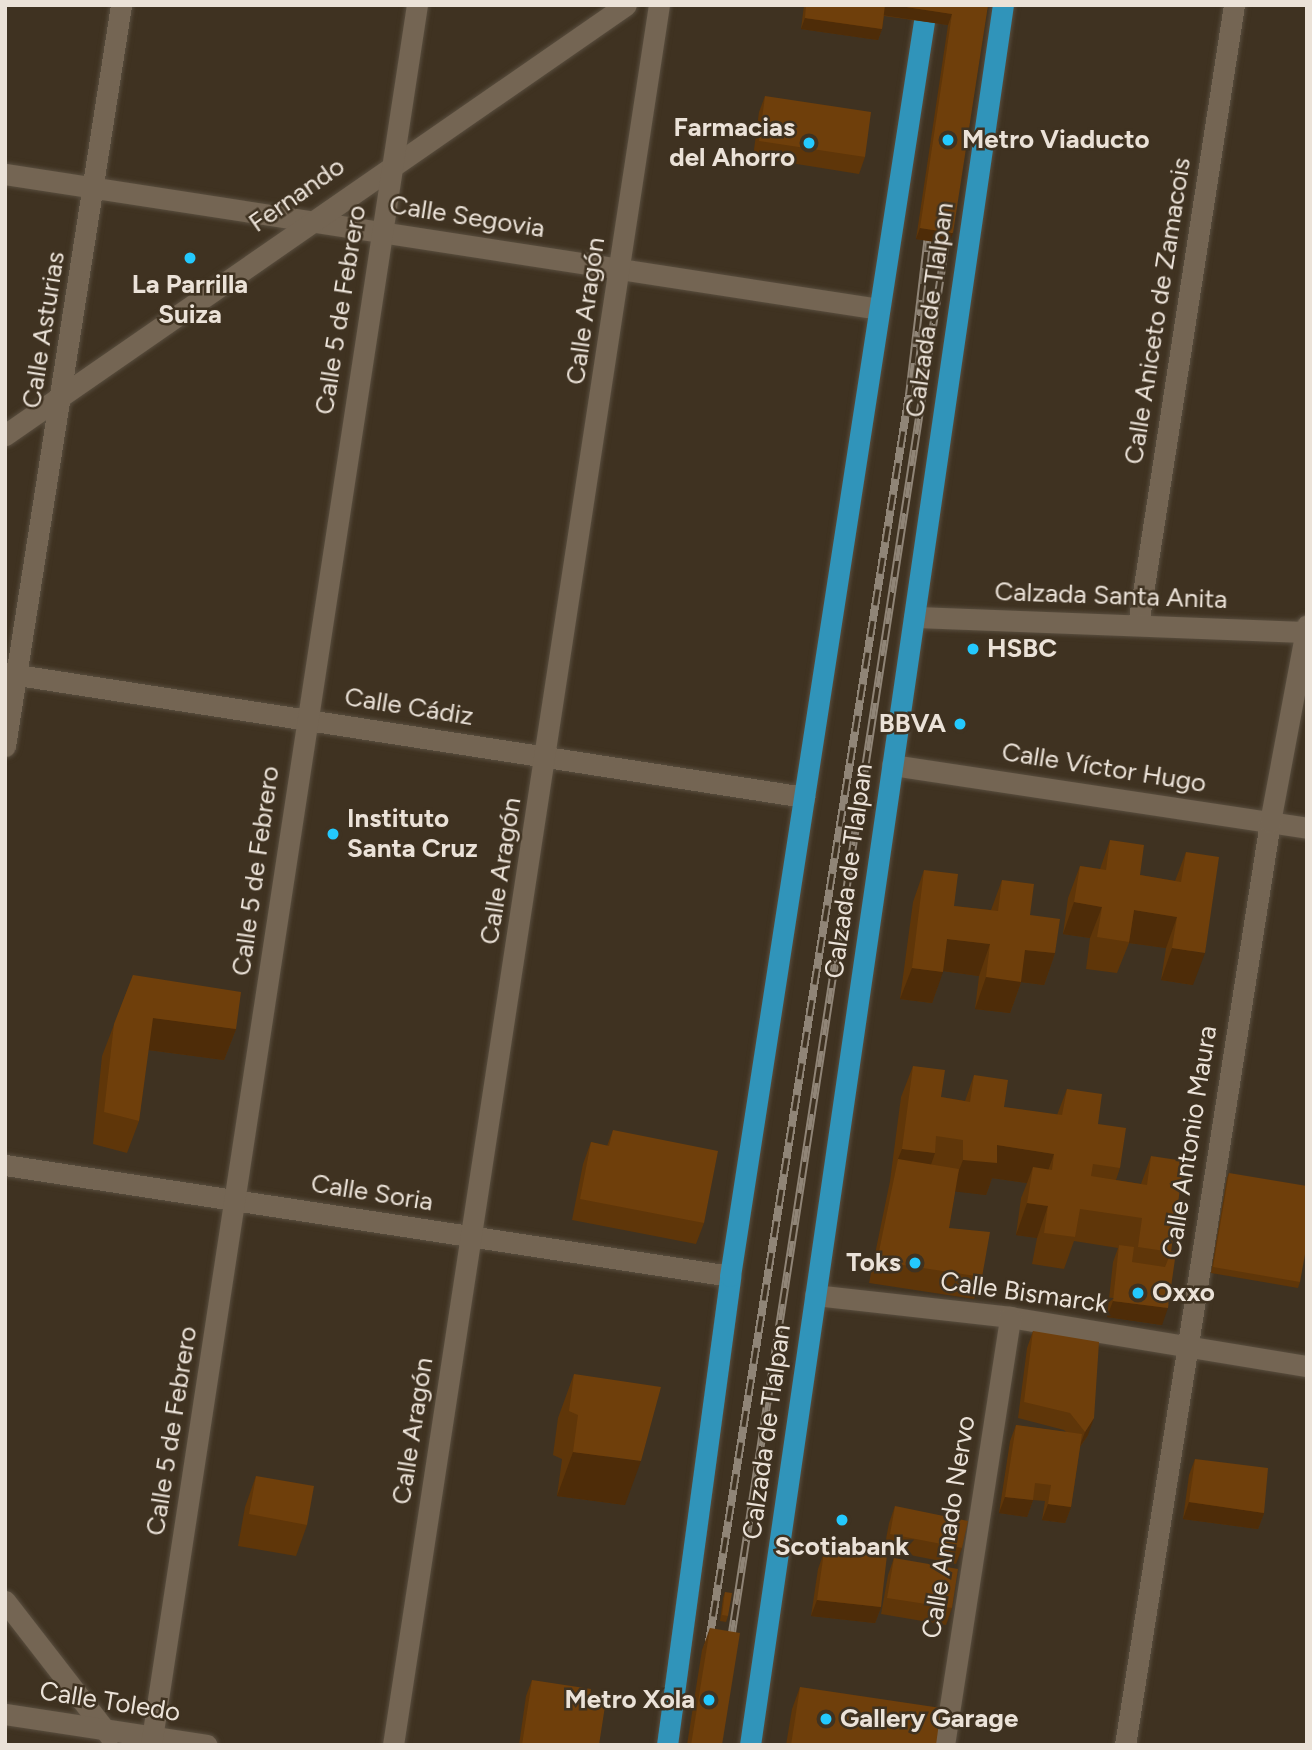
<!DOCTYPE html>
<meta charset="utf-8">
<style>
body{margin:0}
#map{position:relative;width:1312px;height:1750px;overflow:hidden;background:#3f3221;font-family:Figtree,sans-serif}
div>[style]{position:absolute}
.roads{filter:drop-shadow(0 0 2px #594e3f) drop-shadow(0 0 2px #594e3f)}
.minor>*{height:21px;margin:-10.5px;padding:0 10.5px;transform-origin:10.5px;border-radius:10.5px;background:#746553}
.tertiary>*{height:21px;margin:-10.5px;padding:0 10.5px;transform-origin:10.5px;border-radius:10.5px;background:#746553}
.trunk>*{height:21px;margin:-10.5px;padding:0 10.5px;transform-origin:10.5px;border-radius:10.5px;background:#3094ba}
.rail>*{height:8px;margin-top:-4px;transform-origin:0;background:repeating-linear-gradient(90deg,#3f3221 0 16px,#908577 0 32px);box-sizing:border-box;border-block:2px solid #908577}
.wall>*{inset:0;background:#5f3609}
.shaded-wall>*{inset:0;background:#4e2c08}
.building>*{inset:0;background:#6f3f0b}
.dots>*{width:19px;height:19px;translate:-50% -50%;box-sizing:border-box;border:4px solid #3f3221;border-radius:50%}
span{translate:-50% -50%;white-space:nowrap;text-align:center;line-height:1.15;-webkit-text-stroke:5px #3f3221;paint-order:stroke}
.poi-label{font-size:26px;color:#ebe2d8;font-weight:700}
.right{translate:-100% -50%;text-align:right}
.left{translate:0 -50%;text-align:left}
.street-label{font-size:26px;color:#ebe2d8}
.frame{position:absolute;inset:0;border:7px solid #ebe2d8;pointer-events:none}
</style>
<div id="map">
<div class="roads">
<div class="minor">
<i style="left:5px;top:174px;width:884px;rotate:8.78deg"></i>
<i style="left:5px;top:435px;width:755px;rotate:-34.7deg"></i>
<i style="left:1138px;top:625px;width:627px;rotate:-81.2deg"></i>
<i style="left:5px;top:673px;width:809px;rotate:8.82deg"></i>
<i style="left:5px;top:746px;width:750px;rotate:-81.1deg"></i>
<i style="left:892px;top:765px;width:420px;rotate:8.6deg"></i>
<i style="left:5px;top:1165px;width:733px;rotate:8.7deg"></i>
<i style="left:815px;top:1295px;width:196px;rotate:6.4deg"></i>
<i style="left:1010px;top:1317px;width:301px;rotate:9.4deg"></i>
<i style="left:5px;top:1601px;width:170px;rotate:52.2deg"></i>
<i style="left:5px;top:1714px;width:204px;rotate:8.7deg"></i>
<i style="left:393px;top:1745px;width:1760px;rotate:-81.31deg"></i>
<i style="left:944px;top:1745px;width:433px;rotate:-81.2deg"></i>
<i style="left:1125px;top:1745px;width:934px;rotate:-81.07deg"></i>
<i style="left:1270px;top:822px;width:200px;rotate:-79.4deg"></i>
</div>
<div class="tertiary">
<i style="left:914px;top:617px;width:393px;rotate:2.2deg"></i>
<i style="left:151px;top:1745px;width:1760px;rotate:-81.31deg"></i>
</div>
<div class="trunk">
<i style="left:667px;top:1745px;width:473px;rotate:-82.3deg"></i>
<i style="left:730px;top:1276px;width:1269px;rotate:-81.21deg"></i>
<i style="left:750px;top:1745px;width:1758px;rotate:-81.73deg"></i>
</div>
</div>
<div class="rail">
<i style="left:708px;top:1648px;width:1269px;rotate:-80.89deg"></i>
<i style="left:909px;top:395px;width:176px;rotate:-83.2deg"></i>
<i style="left:729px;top:1652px;width:1446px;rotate:-81.25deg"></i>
</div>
<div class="wall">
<i style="clip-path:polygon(804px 5px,988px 5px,949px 244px,916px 239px,948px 25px,884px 16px,882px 29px,878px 40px,801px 29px)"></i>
<i style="clip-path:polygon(765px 96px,865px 157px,859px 174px,753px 157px,759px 112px)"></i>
<i style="clip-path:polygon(1110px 840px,1140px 875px,1175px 881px,1186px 852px,1193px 985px,1161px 980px,1166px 948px,1129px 943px,1117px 973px,1086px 969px,1090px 938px,1063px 934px,1068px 898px,1080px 866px,1100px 869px)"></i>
<i style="clip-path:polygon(924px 870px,954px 906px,991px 910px,1002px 880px,1030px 915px,1055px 953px,1044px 985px,1021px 982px,1010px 1013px,975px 1009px,979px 976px,943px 971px,932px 1003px,900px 999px,913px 902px)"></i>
<i style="clip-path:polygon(133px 975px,236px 1029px,224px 1060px,148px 1050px,139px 1121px,127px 1153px,93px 1144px,102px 1056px)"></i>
<i style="clip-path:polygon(913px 1066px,941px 1097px,965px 1101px,974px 1075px,1004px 1107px,1057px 1115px,1067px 1089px,1098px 1124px,1120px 1168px,1116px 1180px,1141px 1184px,1151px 1156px,1171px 1251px,1162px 1325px,1107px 1317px,1113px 1262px,1118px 1248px,1074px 1241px,1064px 1269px,1032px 1264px,1037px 1238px,1016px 1235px,1021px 1198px,1027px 1183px,992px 1178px,986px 1195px,955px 1191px,949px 1228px,982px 1277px,974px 1299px,869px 1283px,890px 1181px,901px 1097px)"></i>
<i style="clip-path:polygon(613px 1130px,704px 1223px,696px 1244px,572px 1220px,583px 1164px,591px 1142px,607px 1146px)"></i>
<i style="clip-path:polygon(1229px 1173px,1300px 1282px,1298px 1288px,1211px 1273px,1227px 1178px)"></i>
<i style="clip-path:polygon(1033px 1331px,1088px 1435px,1080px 1447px,1071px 1507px,1065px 1523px,1042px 1520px,1045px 1501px,1033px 1500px,1027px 1517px,999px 1513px,1010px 1441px,1016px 1425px,1066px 1432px,1064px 1430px,1018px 1418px,1027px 1348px)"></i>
<i style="clip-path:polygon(574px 1374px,625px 1505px,557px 1496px,562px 1459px,553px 1455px,558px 1418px)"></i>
<i style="clip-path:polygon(1195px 1459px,1264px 1513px,1258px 1529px,1183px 1519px,1189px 1475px)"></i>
<i style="clip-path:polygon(256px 1476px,307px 1525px,296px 1556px,238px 1546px,245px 1507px)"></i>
<i style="clip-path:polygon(895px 1506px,962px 1548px,956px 1564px,884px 1550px,889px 1523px)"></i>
<i style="clip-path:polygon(824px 1552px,881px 1607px,875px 1623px,811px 1616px,818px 1569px)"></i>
<i style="clip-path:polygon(894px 1558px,952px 1608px,946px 1625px,881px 1614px,888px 1575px)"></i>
<i style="clip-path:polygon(725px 1592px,728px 1616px,726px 1622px,720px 1621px,723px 1598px)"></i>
<i style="clip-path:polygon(710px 1628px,722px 1745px,687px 1745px,702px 1650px)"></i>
<i style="clip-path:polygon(532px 1680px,589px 1703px,599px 1745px,519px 1745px,526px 1696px)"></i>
<i style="clip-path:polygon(800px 1687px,936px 1745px,786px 1745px,792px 1709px)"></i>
</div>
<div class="shaded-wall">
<i style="clip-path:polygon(885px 5px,893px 5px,952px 14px,948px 25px,882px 15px)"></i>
<i style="clip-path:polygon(805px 18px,882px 29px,878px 40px,801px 29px)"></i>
<i style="clip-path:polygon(920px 228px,953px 233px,949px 244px,916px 239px)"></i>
<i style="clip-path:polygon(1074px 902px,1102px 907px,1090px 938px,1063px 934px)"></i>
<i style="clip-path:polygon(1134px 910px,1177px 917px,1166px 948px,1129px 943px)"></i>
<i style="clip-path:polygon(947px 939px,990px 944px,979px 976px,936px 970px)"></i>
<i style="clip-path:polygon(1172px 948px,1205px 953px,1193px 985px,1161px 980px)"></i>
<i style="clip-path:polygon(1025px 950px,1055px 953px,1044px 985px,1021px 982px,1010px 1013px,975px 1009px,986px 977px)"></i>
<i style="clip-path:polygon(912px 968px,943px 972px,932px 1003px,900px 999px)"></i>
<i style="clip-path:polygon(153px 1018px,236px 1029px,224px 1060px,141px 1049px)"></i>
<i style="clip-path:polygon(997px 1145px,1054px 1154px,1043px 1185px,1033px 1167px,1027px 1183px,992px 1178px,986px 1195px,951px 1191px,963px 1160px)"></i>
<i style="clip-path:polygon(902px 1149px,935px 1153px,924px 1185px,898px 1159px)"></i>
<i style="clip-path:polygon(1027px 1203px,1048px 1206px,1037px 1238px,1016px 1235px)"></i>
<i style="clip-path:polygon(1113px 1301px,1168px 1308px,1162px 1325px,1107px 1317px)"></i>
<i style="clip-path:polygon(1094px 1418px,1088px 1435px,1079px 1448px,1085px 1432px)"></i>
<i style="clip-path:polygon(573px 1452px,641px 1461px,625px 1505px,557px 1496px)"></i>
<i style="clip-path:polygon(1005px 1497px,1033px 1500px,1027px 1517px,999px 1513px)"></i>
<i style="clip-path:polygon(1189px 1502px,1264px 1513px,1258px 1529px,1183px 1519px)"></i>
<i style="clip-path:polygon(1048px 1504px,1071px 1507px,1065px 1523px,1042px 1520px)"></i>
<i style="clip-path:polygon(817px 1600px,881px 1607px,875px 1623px,811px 1616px)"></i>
</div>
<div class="building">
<i style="clip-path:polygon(806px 5px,885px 5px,882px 29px,805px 18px)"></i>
<i style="clip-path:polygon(893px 5px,988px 5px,953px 233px,920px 228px,952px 14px)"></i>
<i style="clip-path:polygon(765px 96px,871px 112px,865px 157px,759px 141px)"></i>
<i style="clip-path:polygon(1110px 840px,1144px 845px,1140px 875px,1181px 882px,1186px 852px,1219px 857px,1205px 953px,1172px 948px,1177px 917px,1134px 910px,1129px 942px,1097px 937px,1102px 907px,1074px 902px,1080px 866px,1106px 870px)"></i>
<i style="clip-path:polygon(924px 870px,958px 874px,954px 906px,998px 911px,1002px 880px,1034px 884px,1030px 915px,1060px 919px,1055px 953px,1025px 950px,1021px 982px,986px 977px,990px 944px,947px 939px,943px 972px,912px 968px)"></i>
<i style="clip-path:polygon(133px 975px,241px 992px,236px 1029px,153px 1018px,139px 1121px,104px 1112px,114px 1024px)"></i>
<i style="clip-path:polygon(913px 1066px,945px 1070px,941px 1097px,970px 1102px,974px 1075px,1008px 1080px,1004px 1107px,1062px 1115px,1067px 1089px,1102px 1094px,1098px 1124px,1126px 1128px,1120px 1168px,1093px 1164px,1091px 1176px,1147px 1185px,1151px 1156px,1184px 1161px,1171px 1252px,1138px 1247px,1142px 1218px,1080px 1209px,1075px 1237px,1044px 1233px,1048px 1206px,1027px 1203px,1033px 1167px,1052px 1170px,1054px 1154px,997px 1145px,997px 1163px,963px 1160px,963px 1140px,936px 1136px,935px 1153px,902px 1149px)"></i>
<i style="clip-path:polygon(613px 1130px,718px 1151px,704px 1223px,580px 1199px,591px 1142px,609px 1146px)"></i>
<i style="clip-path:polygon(898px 1159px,959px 1169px,949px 1228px,990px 1232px,982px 1277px,877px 1261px)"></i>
<i style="clip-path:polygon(1229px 1173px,1307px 1186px,1307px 1243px,1300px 1282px,1213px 1267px)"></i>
<i style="clip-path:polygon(1119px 1245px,1134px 1247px,1132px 1262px,1165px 1267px,1171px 1252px,1167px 1251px,1176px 1252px,1168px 1308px,1113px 1301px)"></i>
<i style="clip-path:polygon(1033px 1331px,1099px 1342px,1094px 1418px,1085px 1432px,1070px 1413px,1024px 1402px)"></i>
<i style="clip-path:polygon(574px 1374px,661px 1387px,641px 1461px,573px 1452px,578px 1415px,569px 1411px)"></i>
<i style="clip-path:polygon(1016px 1425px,1082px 1434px,1071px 1507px,1048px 1504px,1051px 1485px,1035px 1483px,1033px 1500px,1005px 1497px)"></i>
<i style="clip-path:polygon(1195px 1459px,1268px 1468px,1264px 1513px,1189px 1502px)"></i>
<i style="clip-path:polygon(256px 1476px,314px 1486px,307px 1525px,249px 1514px)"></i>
<i style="clip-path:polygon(895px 1506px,968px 1521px,962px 1548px,890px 1534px)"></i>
<i style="clip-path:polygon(824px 1552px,887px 1555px,881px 1607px,817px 1600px)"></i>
<i style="clip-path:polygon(894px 1558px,958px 1569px,952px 1608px,887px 1598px)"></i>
<i style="clip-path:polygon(725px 1592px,732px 1593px,728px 1616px,722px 1615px)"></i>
<i style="clip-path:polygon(710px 1628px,740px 1633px,722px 1745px,691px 1745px)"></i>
<i style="clip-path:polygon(532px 1680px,591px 1689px,589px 1703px,605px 1706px,599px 1745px,522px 1745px)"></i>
<i style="clip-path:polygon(800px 1687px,941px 1708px,936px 1745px,791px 1745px)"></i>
</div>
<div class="dots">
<i style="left:948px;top:140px;background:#24c9fe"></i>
<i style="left:809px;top:143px;background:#24c9fe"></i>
<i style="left:190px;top:258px;background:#24c9fe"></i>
<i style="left:973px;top:649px;background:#24c9fe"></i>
<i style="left:960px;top:724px;background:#24c9fe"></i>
<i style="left:333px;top:834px;background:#24c9fe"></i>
<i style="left:915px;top:1263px;background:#24c9fe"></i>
<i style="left:1138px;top:1293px;background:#24c9fe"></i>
<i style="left:842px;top:1520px;background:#24c9fe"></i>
<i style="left:709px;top:1700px;background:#24c9fe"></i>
<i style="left:826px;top:1719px;background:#24c9fe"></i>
</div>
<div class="poi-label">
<span class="right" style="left:795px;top:143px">Farmacias<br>del Ahorro</span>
<span class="left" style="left:962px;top:140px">Metro Viaducto</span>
<span style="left:190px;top:300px">La Parrilla<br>Suiza</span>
<span class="left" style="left:987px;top:649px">HSBC</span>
<span class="right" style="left:946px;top:724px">BBVA</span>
<span class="left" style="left:347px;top:834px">Instituto<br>Santa Cruz</span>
<span class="right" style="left:901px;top:1263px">Toks</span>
<span class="left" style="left:1152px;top:1293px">Oxxo</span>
<span style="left:842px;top:1547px">Scotiabank</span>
<span class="right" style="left:695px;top:1700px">Metro Xola</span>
<span class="left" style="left:840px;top:1719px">Gallery Garage</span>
</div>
<div class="street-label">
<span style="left:297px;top:195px;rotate:-35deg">Fernando</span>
<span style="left:467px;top:217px;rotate:9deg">Calle Segovia</span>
<span style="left:341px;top:310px;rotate:-81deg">Calle 5 de Febrero</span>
<span style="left:930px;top:310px;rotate:-82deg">Calzada de Tlalpan</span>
<span style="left:586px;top:311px;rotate:-82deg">Calle Aragón</span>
<span style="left:1158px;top:311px;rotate:-81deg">Calle Aniceto de Zamacois</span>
<span style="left:44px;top:330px;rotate:-81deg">Calle Asturias</span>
<span style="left:1111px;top:596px;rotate:2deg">Calzada Santa Anita</span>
<span style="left:409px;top:707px;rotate:9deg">Calle Cádiz</span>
<span style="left:1104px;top:768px;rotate:9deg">Calle Víctor Hugo</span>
<span style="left:256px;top:871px;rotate:-82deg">Calle 5 de Febrero</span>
<span style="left:501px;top:871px;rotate:-81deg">Calle Aragón</span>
<span style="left:849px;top:871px;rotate:-82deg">Calzada de Tlalpan</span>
<span style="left:1190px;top:1142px;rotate:-81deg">Calle Antonio Maura</span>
<span style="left:372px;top:1193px;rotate:9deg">Calle Soria</span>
<span style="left:1024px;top:1293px;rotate:8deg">Calle Bismarck</span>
<span style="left:172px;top:1431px;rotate:-81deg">Calle 5 de Febrero</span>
<span style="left:413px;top:1431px;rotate:-81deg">Calle Aragón</span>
<span style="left:767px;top:1432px;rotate:-82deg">Calzada de Tlalpan</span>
<span style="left:949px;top:1527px;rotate:-81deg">Calle Amado Nervo</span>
<span style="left:110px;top:1702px;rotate:9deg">Calle Toledo</span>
</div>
<div class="frame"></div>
</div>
